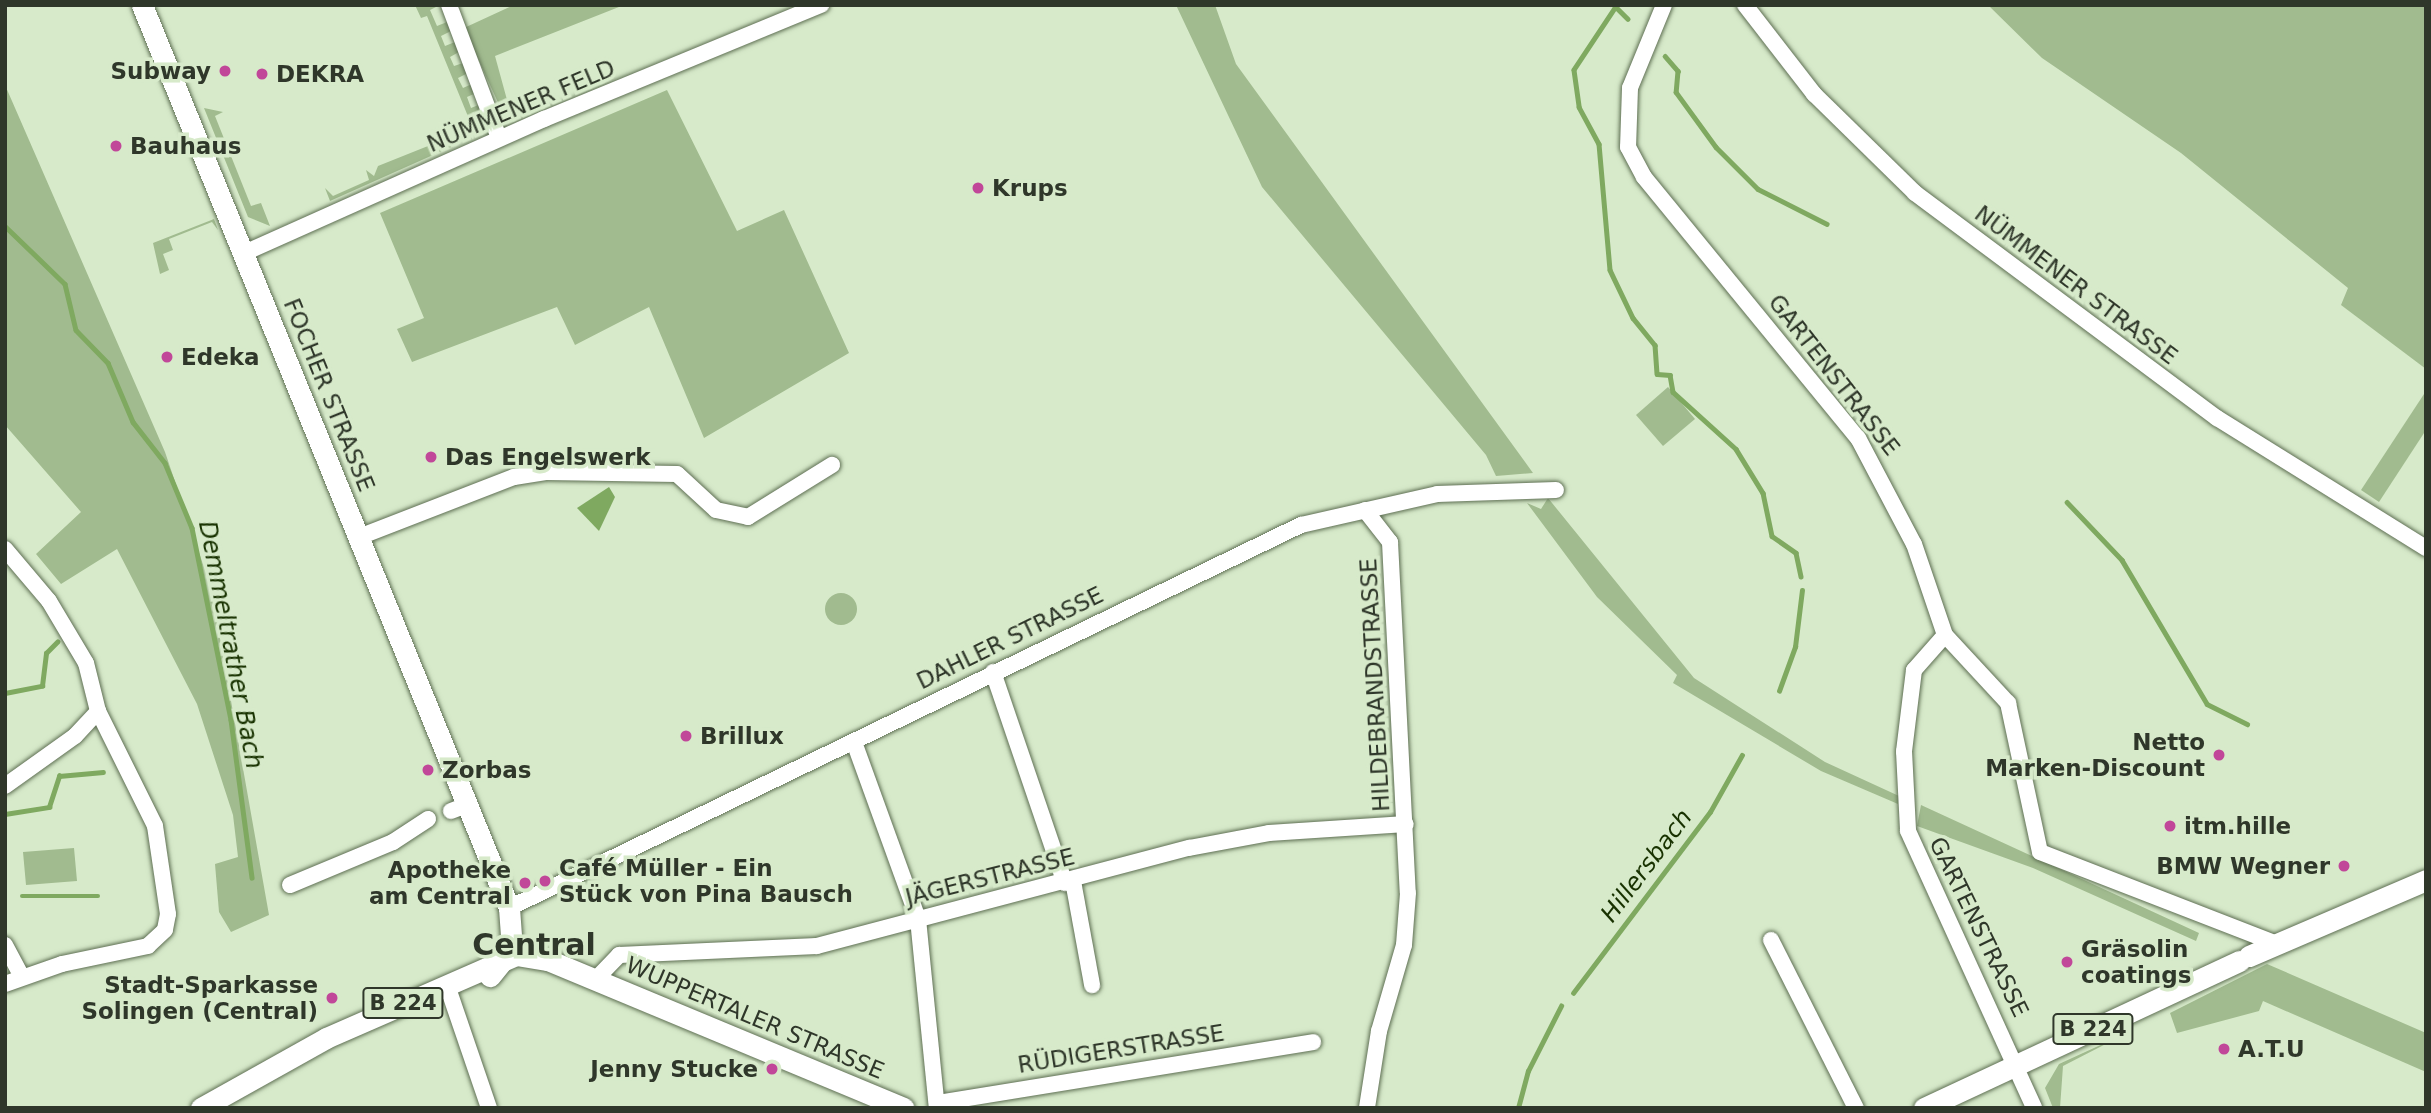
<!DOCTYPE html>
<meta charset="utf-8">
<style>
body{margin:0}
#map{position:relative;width:2431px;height:1113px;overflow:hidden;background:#d7eaca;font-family:"DejaVu Sans",sans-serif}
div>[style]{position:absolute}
.green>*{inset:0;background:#a1bb8f}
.round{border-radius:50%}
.water>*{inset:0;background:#7fa960}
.stream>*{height:4.5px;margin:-2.25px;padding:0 2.25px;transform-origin:2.25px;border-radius:2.25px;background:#7fa960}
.roads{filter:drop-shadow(0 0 2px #5e6f53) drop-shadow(0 0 2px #5e6f53)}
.minor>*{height:16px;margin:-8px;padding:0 8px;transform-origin:8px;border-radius:8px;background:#fff}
.major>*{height:21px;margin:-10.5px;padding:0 10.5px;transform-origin:10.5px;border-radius:10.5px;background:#fff}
.dots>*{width:19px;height:19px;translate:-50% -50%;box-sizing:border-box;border:4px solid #d7eaca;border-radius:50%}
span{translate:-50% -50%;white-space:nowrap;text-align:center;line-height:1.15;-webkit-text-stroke:7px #d7eaca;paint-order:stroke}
.shield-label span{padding:2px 5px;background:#d7eaca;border:2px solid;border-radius:5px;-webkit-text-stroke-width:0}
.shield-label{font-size:21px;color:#2f372a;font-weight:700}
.poi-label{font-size:23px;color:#2f372a;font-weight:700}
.right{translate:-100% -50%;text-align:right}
.left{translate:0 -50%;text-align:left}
.street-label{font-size:23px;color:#2f372a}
.water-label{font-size:24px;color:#183200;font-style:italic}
.district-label{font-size:30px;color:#2f372a;font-weight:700}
.frame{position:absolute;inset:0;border:7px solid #2f372a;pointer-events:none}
</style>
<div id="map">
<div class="green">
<i style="clip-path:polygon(415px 5px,440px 5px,430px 10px,437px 26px,447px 22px,451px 31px,441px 36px,445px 46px,455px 42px,459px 52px,450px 57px,454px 66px,463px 63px,468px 73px,458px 78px,463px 88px,472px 84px,476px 93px,467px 97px,471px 108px,481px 104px,487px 131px,476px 136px,427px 16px,421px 18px)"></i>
<i style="clip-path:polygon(514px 5px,624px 5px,495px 56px,512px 118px,506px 120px,464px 28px)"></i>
<i style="clip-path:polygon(1176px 5px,1215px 5px,1236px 64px,1533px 473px,1496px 476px,1486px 455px,1262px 187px)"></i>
<i style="clip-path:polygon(1988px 5px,2426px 5px,2426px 369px,2341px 305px,2348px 288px,2181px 153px,2042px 58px)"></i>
<i style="clip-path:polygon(5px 85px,165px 452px,211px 588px,269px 915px,231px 932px,219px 912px,215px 864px,238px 857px,233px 815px,197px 704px,117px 549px,61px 584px,36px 554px,81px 512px,5px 425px)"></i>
<i style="clip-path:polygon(667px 90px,737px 231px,784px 210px,849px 353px,704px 438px,649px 307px,575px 345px,557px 307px,412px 362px,397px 329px,424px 318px,380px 213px)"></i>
<i style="clip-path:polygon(204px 108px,223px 112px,215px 116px,251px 206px,261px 203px,270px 226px,248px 217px)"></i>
<i style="clip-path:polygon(448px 138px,451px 147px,330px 201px,325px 188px,333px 196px,369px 180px,366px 170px,374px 176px,378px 166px)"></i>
<i style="clip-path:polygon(214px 219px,218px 230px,212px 222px,169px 239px,173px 250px,163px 254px,169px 270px,160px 274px,153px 243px)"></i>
<i style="clip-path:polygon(1668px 387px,1695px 419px,1663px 446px,1636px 415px)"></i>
<i style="clip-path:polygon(2426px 391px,2426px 430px,2379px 502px,2361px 490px)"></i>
<i style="clip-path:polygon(1548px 498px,1694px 678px,1825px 762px,1899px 796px,1898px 804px,1821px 771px,1673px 683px,1677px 675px,1597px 597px,1527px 503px,1541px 509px)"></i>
<i class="round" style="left:825px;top:593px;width:32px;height:32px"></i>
<i style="clip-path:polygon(1921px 805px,2199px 933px,2196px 941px,2033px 868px,1917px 826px)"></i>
<i style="clip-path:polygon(74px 848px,77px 881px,26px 885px,23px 852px)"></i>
<i style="clip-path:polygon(2267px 964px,2426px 1033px,2426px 1072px,2263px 1001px,2259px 1011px,2177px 1033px,2170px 1013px)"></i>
<i style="clip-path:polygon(2131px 1031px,2063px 1066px,2060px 1108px,2053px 1108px,2045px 1088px,2059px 1064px)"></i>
</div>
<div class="water">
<i style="clip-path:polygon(609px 487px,615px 497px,599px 531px,577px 508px)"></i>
</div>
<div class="stream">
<i style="left:1615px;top:6px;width:18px;rotate:45deg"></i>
<i style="left:1615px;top:8px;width:74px;rotate:123.5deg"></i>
<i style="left:1574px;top:70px;width:37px;rotate:82deg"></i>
<i style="left:1579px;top:107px;width:42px;rotate:61.6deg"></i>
<i style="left:1599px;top:144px;width:126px;rotate:85deg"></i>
<i style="left:1610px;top:270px;width:53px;rotate:64.4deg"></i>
<i style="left:1633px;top:318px;width:35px;rotate:51deg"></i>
<i style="left:1655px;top:345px;width:29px;rotate:86deg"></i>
<i style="left:1657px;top:374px;width:13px;rotate:4deg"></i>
<i style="left:1670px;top:375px;width:17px;rotate:80deg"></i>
<i style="left:1673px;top:392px;width:85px;rotate:42.1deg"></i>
<i style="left:1736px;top:449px;width:52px;rotate:58.5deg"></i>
<i style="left:1763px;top:493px;width:44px;rotate:78.2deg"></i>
<i style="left:1772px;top:536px;width:29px;rotate:35deg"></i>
<i style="left:1796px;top:553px;width:24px;rotate:78deg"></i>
<i style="left:1665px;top:56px;width:20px;rotate:49deg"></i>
<i style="left:1678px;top:71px;width:21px;rotate:95deg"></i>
<i style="left:1676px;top:92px;width:68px;rotate:54deg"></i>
<i style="left:1716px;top:147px;width:59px;rotate:45deg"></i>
<i style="left:1758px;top:189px;width:77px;rotate:26.9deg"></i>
<i style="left:5px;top:226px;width:83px;rotate:44deg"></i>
<i style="left:65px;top:284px;width:47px;rotate:76.6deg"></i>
<i style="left:76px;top:330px;width:46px;rotate:45.9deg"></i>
<i style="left:108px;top:363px;width:64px;rotate:67deg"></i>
<i style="left:133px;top:422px;width:52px;rotate:52deg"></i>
<i style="left:165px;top:463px;width:70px;rotate:67.4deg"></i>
<i style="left:192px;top:528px;width:196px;rotate:78.5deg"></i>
<i style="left:231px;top:720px;width:159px;rotate:82.4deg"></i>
<i style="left:2067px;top:502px;width:80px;rotate:46.5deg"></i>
<i style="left:2122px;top:560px;width:167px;rotate:59.4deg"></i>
<i style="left:2207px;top:704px;width:45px;rotate:26.6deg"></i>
<i style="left:1779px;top:691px;width:47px;rotate:-70deg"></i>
<i style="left:1795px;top:647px;width:57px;rotate:-83deg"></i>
<i style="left:5px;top:693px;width:38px;rotate:-11deg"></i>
<i style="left:42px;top:686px;width:33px;rotate:-83deg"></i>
<i style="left:46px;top:653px;width:16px;rotate:-45deg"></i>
<i style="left:5px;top:814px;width:45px;rotate:-9deg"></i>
<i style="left:49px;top:807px;width:33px;rotate:-72deg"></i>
<i style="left:59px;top:776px;width:44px;rotate:-5.2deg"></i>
<i style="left:22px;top:896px;width:76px"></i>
<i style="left:1573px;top:993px;width:227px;rotate:-52.9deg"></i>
<i style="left:1710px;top:812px;width:65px;rotate:-60.7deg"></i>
<i style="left:1518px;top:1108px;width:38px;rotate:-75deg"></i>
<i style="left:1528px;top:1071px;width:73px;rotate:-63.1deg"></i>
</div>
<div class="roads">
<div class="minor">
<i style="left:449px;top:5px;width:142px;rotate:69.4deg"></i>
<i style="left:1664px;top:5px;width:90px;rotate:112.3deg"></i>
<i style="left:1630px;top:88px;width:59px;rotate:91.9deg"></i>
<i style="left:1628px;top:147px;width:34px;rotate:62deg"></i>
<i style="left:1644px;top:177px;width:338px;rotate:50.7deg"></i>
<i style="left:1858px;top:438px;width:120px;rotate:62.2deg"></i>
<i style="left:1914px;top:544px;width:96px;rotate:71.2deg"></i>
<i style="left:1945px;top:635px;width:47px;rotate:131.5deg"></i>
<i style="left:1914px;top:670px;width:82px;rotate:97deg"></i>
<i style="left:1904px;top:751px;width:80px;rotate:87.1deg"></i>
<i style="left:1908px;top:831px;width:304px;rotate:65.5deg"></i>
<i style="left:1745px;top:5px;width:113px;rotate:52.2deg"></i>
<i style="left:1814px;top:94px;width:141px;rotate:44.4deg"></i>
<i style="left:1915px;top:193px;width:377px;rotate:36.7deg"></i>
<i style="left:2217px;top:418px;width:246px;rotate:31.9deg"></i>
<i style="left:242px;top:254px;width:331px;rotate:-24.1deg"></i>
<i style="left:544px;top:119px;width:300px;rotate:-22.4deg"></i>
<i style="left:1365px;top:510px;width:41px;rotate:52deg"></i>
<i style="left:1390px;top:542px;width:351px;rotate:87.1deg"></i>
<i style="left:1408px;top:893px;width:52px;rotate:94.4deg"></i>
<i style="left:1404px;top:945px;width:90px;rotate:106.2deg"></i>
<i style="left:1379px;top:1031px;width:78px;rotate:98.9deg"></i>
<i style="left:359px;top:537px;width:166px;rotate:-21.2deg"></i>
<i style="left:514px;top:477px;width:32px;rotate:-9deg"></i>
<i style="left:546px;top:472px;width:131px;rotate:0.9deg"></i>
<i style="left:677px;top:474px;width:53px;rotate:42.7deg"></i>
<i style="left:716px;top:510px;width:33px;rotate:12deg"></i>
<i style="left:748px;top:517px;width:99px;rotate:-31.8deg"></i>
<i style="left:5px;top:549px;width:68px;rotate:49.8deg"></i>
<i style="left:49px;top:601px;width:72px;rotate:59.2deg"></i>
<i style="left:86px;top:663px;width:49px;rotate:76deg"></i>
<i style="left:98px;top:711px;width:128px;rotate:63.6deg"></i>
<i style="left:155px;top:826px;width:89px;rotate:81.6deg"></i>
<i style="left:168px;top:914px;width:16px;rotate:101deg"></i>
<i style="left:165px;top:930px;width:23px;rotate:137deg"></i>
<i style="left:148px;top:946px;width:88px;rotate:168.2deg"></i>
<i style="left:62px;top:964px;width:60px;rotate:160.7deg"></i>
<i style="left:1945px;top:635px;width:93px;rotate:47.2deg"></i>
<i style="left:2008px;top:703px;width:152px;rotate:77.9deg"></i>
<i style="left:2040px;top:852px;width:252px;rotate:21.2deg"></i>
<i style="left:993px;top:672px;width:223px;rotate:71.2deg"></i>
<i style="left:854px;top:742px;width:188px;rotate:70.1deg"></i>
<i style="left:918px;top:919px;width:190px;rotate:84.3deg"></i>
<i style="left:5px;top:786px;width:86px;rotate:-35.5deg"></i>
<i style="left:75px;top:736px;width:34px;rotate:-47deg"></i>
<i style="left:451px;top:811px;width:17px;rotate:-21deg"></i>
<i style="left:1073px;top:881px;width:106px;rotate:79.6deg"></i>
<i style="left:290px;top:885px;width:112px;rotate:-22.7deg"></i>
<i style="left:393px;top:842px;width:42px;rotate:-33.3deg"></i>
<i style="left:509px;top:908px;width:880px;rotate:-25.81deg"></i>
<i style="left:1301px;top:525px;width:139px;rotate:-12.8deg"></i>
<i style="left:1437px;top:494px;width:119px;rotate:-1.9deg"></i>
<i style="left:1771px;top:940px;width:188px;rotate:63.2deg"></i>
<i style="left:5px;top:945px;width:36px;rotate:62deg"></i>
<i style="left:595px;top:980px;width:35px;rotate:-46deg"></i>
<i style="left:619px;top:955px;width:198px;rotate:-2.6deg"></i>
<i style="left:817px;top:946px;width:385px;rotate:-14.8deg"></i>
<i style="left:1189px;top:848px;width:81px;rotate:-10.6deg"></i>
<i style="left:1269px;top:833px;width:137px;rotate:-3.8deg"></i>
<i style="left:450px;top:994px;width:120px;rotate:71.1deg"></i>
<i style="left:937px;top:1103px;width:381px;rotate:-9.2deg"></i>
</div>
<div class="major">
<i style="left:142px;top:5px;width:975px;rotate:67.88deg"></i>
<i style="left:509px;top:908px;width:41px;rotate:85.8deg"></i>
<i style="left:512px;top:949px;width:35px;rotate:129deg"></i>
<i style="left:2249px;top:956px;width:193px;rotate:-23.2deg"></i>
<i style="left:201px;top:1108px;width:143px;rotate:-29.2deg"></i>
<i style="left:326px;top:1038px;width:207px;rotate:-23.6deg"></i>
<i style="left:516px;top:955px;width:32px;rotate:9deg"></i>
<i style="left:548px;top:960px;width:385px;rotate:22.6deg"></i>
<i style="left:1924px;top:1108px;width:348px;rotate:-25deg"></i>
</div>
</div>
<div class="dots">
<i style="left:225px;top:71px;background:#c14799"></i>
<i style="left:262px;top:74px;background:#c14799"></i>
<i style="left:116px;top:146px;background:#c14799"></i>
<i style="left:978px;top:188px;background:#c14799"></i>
<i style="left:167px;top:357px;background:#c14799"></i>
<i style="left:431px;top:457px;background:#c14799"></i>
<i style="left:686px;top:736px;background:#c14799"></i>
<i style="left:2219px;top:755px;background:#c14799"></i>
<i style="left:428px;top:770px;background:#c14799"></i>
<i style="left:2170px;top:826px;background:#c14799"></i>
<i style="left:2344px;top:866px;background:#c14799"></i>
<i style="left:545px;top:881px;background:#c14799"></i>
<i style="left:525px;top:883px;background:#c14799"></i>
<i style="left:2067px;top:962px;background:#c14799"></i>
<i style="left:332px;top:998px;background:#c14799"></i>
<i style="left:2224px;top:1049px;background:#c14799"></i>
<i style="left:772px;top:1069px;background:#c14799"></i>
</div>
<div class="shield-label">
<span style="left:403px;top:1003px">B 224</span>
<span style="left:2093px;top:1029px">B 224</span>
</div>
<div class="poi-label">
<span class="right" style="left:211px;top:71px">Subway</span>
<span class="left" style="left:276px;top:74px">DEKRA</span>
<span class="left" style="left:130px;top:146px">Bauhaus</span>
<span class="left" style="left:992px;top:188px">Krups</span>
<span class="left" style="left:181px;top:357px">Edeka</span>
<span class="left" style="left:445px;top:457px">Das Engelswerk</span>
<span class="left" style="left:700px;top:736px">Brillux</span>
<span class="right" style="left:2205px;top:755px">Netto<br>Marken-Discount</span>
<span class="left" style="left:442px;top:770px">Zorbas</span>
<span class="left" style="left:2184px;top:826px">itm.hille</span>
<span class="right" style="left:2330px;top:866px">BMW Wegner</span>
<span class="left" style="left:559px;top:881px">Café Müller - Ein<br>Stück von Pina Bausch</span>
<span class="right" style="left:511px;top:883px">Apotheke<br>am Central</span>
<span class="left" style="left:2081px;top:962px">Gräsolin<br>coatings</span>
<span class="right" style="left:318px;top:998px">Stadt-Sparkasse<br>Solingen (Central)</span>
<span class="left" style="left:2238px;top:1049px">A.T.U</span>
<span class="right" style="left:758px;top:1069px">Jenny Stucke</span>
</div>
<div class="street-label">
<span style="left:521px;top:106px;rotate:-23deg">NÜMMENER FELD</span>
<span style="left:2076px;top:285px;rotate:37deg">NÜMMENER STRASSE</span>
<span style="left:1834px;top:375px;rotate:52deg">GARTENSTRASSE</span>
<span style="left:329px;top:395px;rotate:68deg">FOCHER STRASSE</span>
<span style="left:1010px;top:638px;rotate:-26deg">DAHLER STRASSE</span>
<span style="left:1375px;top:685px;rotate:-93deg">HILDEBRANDSTRASSE</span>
<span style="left:990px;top:877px;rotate:-14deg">JÄGERSTRASSE</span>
<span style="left:1979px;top:927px;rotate:64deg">GARTENSTRASSE</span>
<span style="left:755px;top:1018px;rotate:23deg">WUPPERTALER STRASSE</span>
<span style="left:1121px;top:1049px;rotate:-9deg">RÜDIGERSTRASSE</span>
</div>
<div class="water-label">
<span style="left:230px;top:645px;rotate:79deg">Demmeltrather Bach</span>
<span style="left:1647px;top:866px;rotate:-53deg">Hillersbach</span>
</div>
<div class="district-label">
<span style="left:534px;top:945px">Central</span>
</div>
<div class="frame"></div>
</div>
